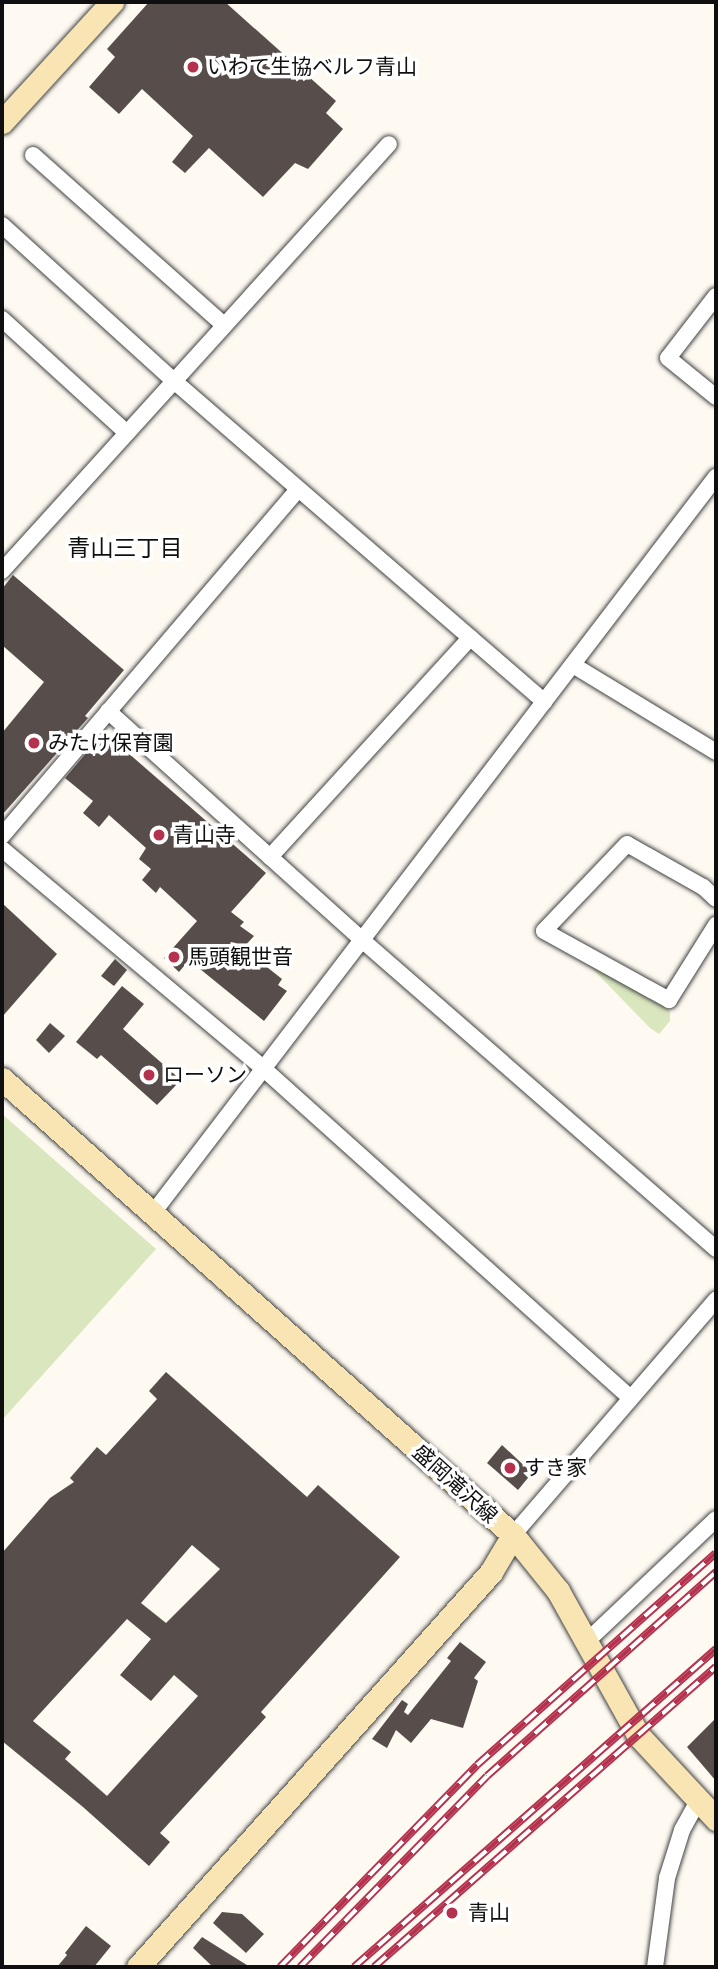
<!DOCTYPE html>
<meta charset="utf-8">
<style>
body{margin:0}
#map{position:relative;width:718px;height:1969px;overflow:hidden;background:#fefaf2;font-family:"Crimson Pro","Noto Sans JP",serif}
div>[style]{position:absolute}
.green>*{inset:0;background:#d9e6be}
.building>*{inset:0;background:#574e4c}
.roads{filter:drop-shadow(0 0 2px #424242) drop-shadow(0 0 2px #424242)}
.street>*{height:16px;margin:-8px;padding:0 8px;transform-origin:8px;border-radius:8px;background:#fff}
.secondary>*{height:23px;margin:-11.5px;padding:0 11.5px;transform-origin:11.5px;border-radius:11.5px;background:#f8e5b3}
.rail>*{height:8px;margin-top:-4px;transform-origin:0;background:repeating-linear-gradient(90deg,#fff 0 16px,#b4324e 0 32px);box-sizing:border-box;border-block:2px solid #b4324e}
.dots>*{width:19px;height:19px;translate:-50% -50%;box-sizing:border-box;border:4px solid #fff;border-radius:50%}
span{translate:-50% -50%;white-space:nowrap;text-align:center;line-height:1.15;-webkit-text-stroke:7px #fff;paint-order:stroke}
.poi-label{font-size:21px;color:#0f0f0f}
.left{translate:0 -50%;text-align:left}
.street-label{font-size:21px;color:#0f0f0f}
.neighbourhood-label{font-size:23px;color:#0f0f0f}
.frame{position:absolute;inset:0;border:4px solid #0f0f0f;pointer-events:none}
</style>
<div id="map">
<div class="green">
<i style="clip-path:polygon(582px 958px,670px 1010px,670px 1021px,659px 1034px,650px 1028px)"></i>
<i style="clip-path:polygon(2px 1114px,156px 1249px,2px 1420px)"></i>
</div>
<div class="building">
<i style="clip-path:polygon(149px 2px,225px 2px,336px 101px,326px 113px,343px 129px,308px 169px,295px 163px,263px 197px,209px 148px,185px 173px,172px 162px,193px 136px,142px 89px,119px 114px,89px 87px,115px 57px,107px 49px)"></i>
<i style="clip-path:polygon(13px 575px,124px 670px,85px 716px,88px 718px,2px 815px,2px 733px,44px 682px,2px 645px,2px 589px)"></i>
<i style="clip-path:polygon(104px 732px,266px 873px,231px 912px,244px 922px,240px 926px,254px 936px,243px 948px,282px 979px,278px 985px,287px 991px,264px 1021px,189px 960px,179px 972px,164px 958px,197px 921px,160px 887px,156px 893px,142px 880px,151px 869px,139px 859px,146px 848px,109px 815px,99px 827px,83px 813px,93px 801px,65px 778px)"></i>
<i style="clip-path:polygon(2px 903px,57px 954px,2px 1017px)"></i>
<i style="clip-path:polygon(115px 959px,127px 970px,114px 986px,101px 976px)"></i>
<i style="clip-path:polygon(122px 986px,144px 1004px,123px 1029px,181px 1080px,157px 1105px,101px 1055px,97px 1059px,76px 1042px)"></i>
<i style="clip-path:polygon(50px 1023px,65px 1036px,49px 1053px,36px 1040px)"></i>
<i style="clip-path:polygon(evenodd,166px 1372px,307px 1497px,318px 1485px,400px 1557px,261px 1712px,266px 1717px,160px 1833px,170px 1842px,149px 1866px,83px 1807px,2px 1741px,2px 1553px,50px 1498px,74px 1482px,70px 1478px,97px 1447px,106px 1455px,157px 1399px,149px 1391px,166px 1372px,192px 1545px,220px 1569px,166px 1623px,141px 1603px,192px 1545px,166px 1372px,127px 1619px,151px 1639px,120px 1675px,151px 1701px,174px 1675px,198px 1696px,107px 1796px,65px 1759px,71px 1752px,33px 1721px,127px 1619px)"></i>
<i style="clip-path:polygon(502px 1445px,532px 1473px,518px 1490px,487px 1463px)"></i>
<i style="clip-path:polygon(460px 1642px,486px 1662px,474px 1678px,478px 1681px,463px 1728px,431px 1719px,411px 1743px,396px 1730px,387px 1748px,372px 1739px,402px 1700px,408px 1704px,404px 1712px,408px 1715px,451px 1661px,447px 1658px)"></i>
<i style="clip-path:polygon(716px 1718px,716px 1781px,687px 1747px)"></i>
<i style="clip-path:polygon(222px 1912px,242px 1914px,264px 1934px,246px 1953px,213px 1923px)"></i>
<i style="clip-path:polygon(86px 1926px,111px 1946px,94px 1967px,57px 1967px,67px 1955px,65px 1953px)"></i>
<i style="clip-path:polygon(202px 1937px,250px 1967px,213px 1967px,193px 1948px)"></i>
</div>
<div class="roads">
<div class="street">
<i style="left:33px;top:155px;width:256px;rotate:41.7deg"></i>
<i style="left:2px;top:225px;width:232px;rotate:42.2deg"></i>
<i style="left:174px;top:381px;width:490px;rotate:40.9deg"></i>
<i style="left:716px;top:296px;width:78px;rotate:127.7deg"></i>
<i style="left:668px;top:358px;width:62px;rotate:39.1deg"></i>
<i style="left:2px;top:319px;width:169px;rotate:42.4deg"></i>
<i style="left:2px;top:571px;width:576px;rotate:-47.81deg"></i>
<i style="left:573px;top:665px;width:167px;rotate:31.3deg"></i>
<i style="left:108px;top:711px;width:342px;rotate:42deg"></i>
<i style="left:362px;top:940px;width:470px;rotate:41.1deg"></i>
<i style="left:2px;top:836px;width:456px;rotate:-49.5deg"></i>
<i style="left:2px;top:849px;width:344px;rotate:40deg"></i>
<i style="left:265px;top:1070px;width:490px;rotate:41.9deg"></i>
<i style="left:270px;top:857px;width:297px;rotate:-47.6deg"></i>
<i style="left:716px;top:899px;width:18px;rotate:-137deg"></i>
<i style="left:703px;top:887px;width:87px;rotate:-150.5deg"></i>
<i style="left:627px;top:844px;width:120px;rotate:133.7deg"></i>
<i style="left:544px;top:931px;width:143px;rotate:28.9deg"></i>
<i style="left:669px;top:1000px;width:89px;rotate:-57.9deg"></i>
<i style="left:153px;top:1213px;width:927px;rotate:-52.59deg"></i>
<i style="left:513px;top:1535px;width:311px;rotate:-49.2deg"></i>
<i style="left:585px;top:1643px;width:180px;rotate:-43.4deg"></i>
<i style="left:655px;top:1967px;width:90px;rotate:-82.3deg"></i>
<i style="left:667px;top:1878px;width:50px;rotate:-72.6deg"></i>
<i style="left:682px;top:1830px;width:33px;rotate:-61deg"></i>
</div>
<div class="secondary">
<i style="left:2px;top:122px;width:163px;rotate:-47.5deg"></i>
<i style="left:2px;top:1079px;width:685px;rotate:41.74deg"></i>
<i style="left:513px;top:1535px;width:72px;rotate:51.2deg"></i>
<i style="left:558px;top:1591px;width:165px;rotate:60.9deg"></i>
<i style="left:638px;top:1735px;width:115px;rotate:47.1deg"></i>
<i style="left:138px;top:1967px;width:530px;rotate:-48.21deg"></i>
<i style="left:491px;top:1572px;width:43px;rotate:-59.3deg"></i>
</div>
</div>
<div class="rail">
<i style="left:280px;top:1967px;width:282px;rotate:-45.7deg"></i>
<i style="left:477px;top:1765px;width:319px;rotate:-41.6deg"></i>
<i style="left:300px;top:1967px;width:267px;rotate:-45.6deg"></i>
<i style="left:487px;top:1776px;width:307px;rotate:-41.7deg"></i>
<i style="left:354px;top:1967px;width:482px;rotate:-41.3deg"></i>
<i style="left:374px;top:1967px;width:455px;rotate:-41.3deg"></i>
</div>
<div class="dots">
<i style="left:193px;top:67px;background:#b4324e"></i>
<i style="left:34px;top:743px;background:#b4324e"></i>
<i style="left:159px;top:835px;background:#b4324e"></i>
<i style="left:174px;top:957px;background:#b4324e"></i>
<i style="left:149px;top:1075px;background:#b4324e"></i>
<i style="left:510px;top:1468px;background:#b4324e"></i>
<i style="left:452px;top:1913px;background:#b4324e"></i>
</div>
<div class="poi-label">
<span class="left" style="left:207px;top:67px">いわて生協ベルフ青山</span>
<span class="left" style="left:48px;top:743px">みたけ保育園</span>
<span class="left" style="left:173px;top:835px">青山寺</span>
<span class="left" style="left:188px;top:957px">馬頭観世音</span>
<span class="left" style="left:163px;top:1075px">ローソン</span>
<span class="left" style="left:524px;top:1468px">すき家</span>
<span class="left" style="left:468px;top:1913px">青山</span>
</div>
<div class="street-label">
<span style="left:455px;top:1484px;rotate:42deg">盛岡滝沢線</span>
</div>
<div class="neighbourhood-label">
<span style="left:125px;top:548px">青山三丁目</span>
</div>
<div class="frame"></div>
</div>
